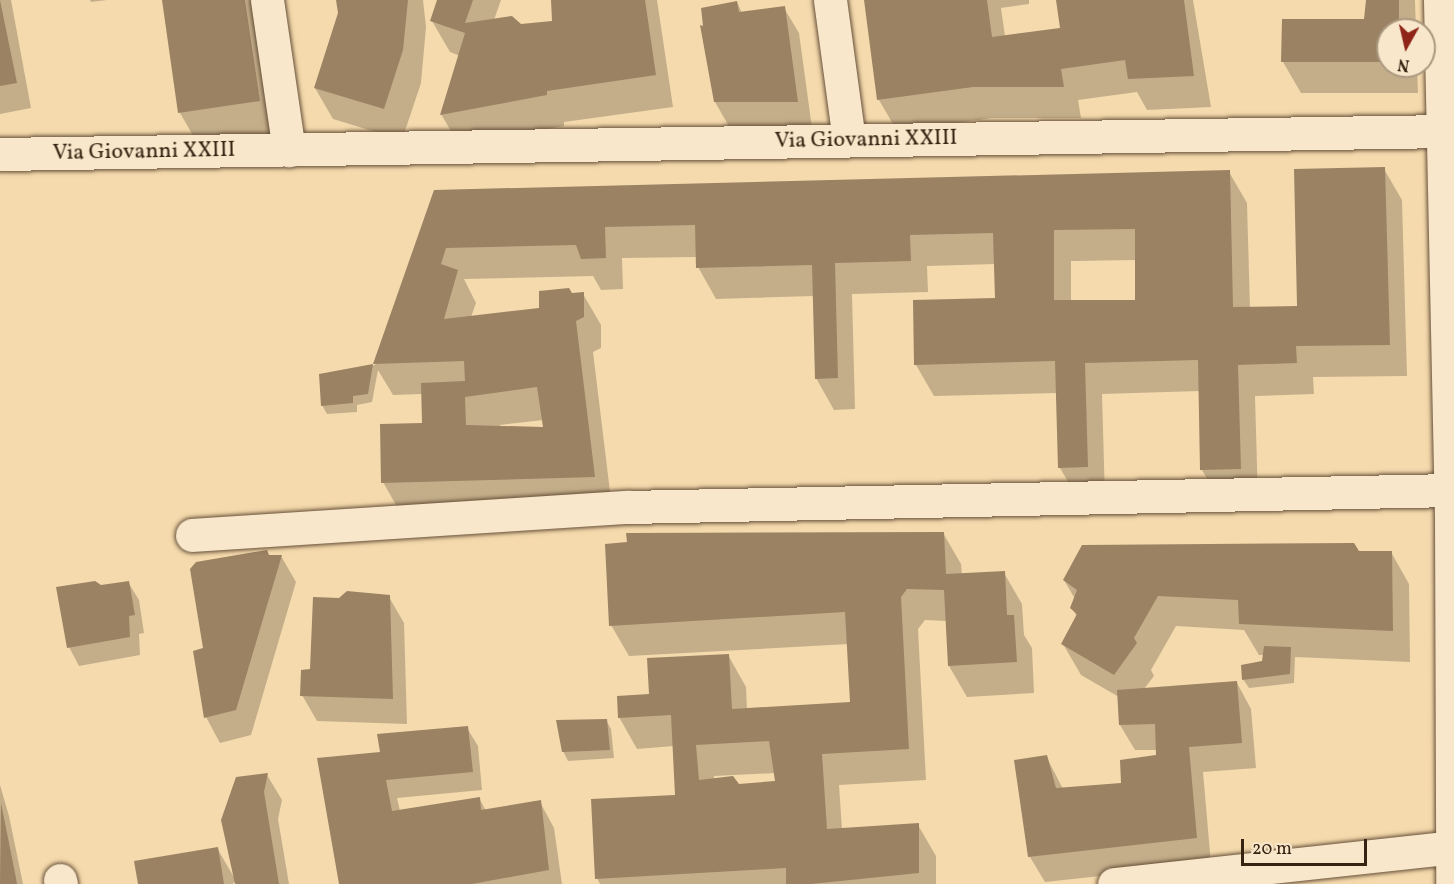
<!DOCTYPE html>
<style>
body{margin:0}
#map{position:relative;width:1454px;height:884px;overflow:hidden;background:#f5daad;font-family:Vollkorn,serif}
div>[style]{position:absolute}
.shadow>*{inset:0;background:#0003}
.building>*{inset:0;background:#9a8263}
.roads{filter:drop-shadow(0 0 2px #675039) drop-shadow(0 0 2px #675039)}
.street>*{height:33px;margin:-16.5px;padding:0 16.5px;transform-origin:16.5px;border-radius:16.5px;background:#f8e7ca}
.secondary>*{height:33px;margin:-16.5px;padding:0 16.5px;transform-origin:16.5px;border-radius:16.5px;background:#f8e7ca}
span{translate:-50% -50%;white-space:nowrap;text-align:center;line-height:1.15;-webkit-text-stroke:5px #f8e7ca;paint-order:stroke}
.street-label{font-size:22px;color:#382212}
.north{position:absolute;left:1376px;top:18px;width:60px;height:60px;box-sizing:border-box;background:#f8e7ca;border:2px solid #ab9880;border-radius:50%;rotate:188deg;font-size:16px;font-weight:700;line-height:24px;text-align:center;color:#382212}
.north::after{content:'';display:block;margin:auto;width:21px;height:27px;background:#8f2418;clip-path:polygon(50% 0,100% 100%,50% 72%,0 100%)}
.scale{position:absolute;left:1241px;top:839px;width:126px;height:27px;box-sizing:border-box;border:3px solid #382212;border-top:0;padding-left:8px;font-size:18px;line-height:21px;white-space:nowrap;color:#382212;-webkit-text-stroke:4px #f8e7ca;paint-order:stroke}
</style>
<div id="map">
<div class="shadow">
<i style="clip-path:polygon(0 0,11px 0,31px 108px,0 114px)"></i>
<i style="clip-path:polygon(90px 0,107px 0,91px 2px)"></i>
<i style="clip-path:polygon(164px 0,258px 0,277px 133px,198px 144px,180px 113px)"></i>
<i style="clip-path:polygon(337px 0,423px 0,426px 27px,421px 83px,402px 140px,333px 119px,315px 88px,340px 13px)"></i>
<i style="clip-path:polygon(439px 0,501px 0,494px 20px,520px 25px,553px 23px,553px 0,657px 0,673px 107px,564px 122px,564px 126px,459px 145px,441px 114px,460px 56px,450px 52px,432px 21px)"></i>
<i style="clip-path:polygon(865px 0,1029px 0,1029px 4px,1001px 8px,1005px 36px,1062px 29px,1058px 0,1193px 0,1211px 107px,1147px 110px,1137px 92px,1078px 100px,1081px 118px,992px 118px,897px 131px,879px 100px)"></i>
<i style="clip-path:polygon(1368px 0,1415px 0,1416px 30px,1388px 30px,1388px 66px,1417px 66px,1418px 93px,1301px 93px,1283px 62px,1283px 20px,1365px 21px)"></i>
<i style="clip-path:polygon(737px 2px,742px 13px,784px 8px,799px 33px,812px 128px,730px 128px,715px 102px)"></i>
<i style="clip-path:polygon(evenodd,1384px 169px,1402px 200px,1407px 376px,1313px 377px,1314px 394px,1255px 396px,1258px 500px,1220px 501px,1202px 470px,1200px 391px,1102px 394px,1105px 498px,1078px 499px,1060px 468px,1058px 393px,934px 396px,916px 365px,997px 299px,996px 264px,927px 266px,928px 292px,852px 294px,855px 409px,834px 410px,816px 378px,814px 296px,716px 299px,698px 267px,697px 257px,622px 258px,623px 289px,601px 290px,593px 276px,464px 279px,476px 303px,471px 317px,541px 309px,572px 294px,583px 294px,601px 325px,601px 348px,593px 352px,612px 508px,401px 514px,383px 482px,423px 424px,422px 394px,393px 395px,378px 370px,372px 402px,357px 405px,357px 412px,327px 414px,322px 405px,320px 375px,375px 365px,435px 191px,1229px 172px,1247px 203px,1250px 308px,1299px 307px,1384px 169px,1136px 260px,1137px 301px,1071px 302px,1071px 261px,1136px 260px,1384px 169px,543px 420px,545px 428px,500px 427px,500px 425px,543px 420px)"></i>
<i style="clip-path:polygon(evenodd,943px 533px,961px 564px,962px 575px,1004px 573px,1022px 604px,1024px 635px,1032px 648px,1034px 693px,967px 697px,949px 666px,947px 621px,925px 620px,918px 629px,926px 780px,839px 785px,842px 829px,918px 825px,936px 856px,936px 884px,600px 884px,597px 878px,677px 796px,674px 746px,637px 749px,619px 717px,650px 695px,728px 655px,746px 687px,747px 710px,852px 704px,849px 644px,629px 656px,611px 625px,943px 533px,775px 773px,777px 782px,739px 786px,714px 780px,714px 776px,775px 773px)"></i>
<i style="clip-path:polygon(1391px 552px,1409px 584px,1410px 662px,1295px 657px,1294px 683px,1249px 688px,1243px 679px,1264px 662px,1264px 655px,1259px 655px,1244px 630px,1176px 626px,1151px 670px,1154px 676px,1144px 689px,1237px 683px,1251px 709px,1256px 768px,1203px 772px,1211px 864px,1045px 882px,1030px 857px,1046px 756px,1063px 789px,1123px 784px,1158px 756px,1157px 750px,1135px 750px,1120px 725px,1119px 697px,1081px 675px,1063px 644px,1077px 617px,1072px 608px,1075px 599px,1064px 580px)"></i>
<i style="clip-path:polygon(281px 556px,296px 582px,251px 735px,220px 743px,206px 717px,270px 557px)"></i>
<i style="clip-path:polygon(128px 582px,139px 600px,144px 633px,139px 634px,140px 655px,79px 666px,69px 647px,101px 587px)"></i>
<i style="clip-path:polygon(389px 597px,404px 623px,407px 724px,317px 721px,302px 695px,311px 671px)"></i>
<i style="clip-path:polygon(606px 720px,611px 729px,614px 758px,568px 761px,563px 751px)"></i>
<i style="clip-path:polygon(467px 728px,478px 746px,482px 790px,397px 798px,400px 811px,479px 798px,486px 811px,540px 802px,554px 828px,562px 884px,340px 884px,379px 753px)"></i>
<i style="clip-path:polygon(267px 775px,282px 800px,278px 819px,289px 884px,236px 884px,236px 880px,233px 884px,140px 884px,217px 848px,235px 879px)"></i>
<i style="clip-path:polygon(0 785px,9px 816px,23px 884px,0 884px)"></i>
</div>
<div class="building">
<i style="clip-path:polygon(0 0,17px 83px,0 86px)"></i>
<i style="clip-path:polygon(162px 0,245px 0,260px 101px,178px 113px)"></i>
<i style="clip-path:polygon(336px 0,408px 0,403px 50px,384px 109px,314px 88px,338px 13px)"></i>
<i style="clip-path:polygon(437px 0,473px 0,465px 23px,512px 16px,521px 24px,552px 21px,551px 0,645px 0,656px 75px,547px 91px,547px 95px,440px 115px,465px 33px,430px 21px)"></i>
<i style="clip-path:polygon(864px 0,987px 0,992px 37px,1060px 28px,1056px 0,1184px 0,1194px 76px,1128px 79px,1125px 60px,1061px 69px,1064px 87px,973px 87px,877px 100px)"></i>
<i style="clip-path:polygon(1366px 0,1399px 0,1399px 30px,1388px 30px,1388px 62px,1281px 62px,1282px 19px,1364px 19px)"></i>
<i style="clip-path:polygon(737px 1px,739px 12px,785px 6px,798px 102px,714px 102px,700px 25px,703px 26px,701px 8px)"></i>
<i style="clip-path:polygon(evenodd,1385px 167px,1390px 345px,1296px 346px,1297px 363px,1238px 365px,1241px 469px,1200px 470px,1198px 360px,1085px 363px,1088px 467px,1058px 468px,1055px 361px,914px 365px,913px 300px,995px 298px,993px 233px,910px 235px,911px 261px,835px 263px,838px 378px,815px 379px,812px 265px,696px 268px,695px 225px,605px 227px,606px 258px,581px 259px,576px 245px,446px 248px,441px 264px,458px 270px,444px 319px,539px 308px,539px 291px,569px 288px,572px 293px,584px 292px,584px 317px,576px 321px,595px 477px,381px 483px,380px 424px,422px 423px,421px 383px,465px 381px,464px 361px,373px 364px,434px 190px,1230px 170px,1233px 307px,1297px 306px,1294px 169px,1385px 167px,1135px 229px,1135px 300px,1054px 300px,1054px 230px,1135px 229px,1385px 167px,537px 387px,543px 427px,466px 425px,465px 397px,537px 387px)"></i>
<i style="clip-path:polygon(373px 364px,368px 394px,353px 396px,353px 403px,321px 406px,319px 374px)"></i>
<i style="clip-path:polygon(evenodd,944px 532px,946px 574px,1005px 571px,1007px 615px,1014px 615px,1017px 662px,948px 666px,944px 590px,907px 589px,901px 597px,909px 749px,822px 754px,827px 829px,919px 823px,919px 873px,811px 884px,786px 884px,786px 868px,595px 879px,591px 799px,675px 795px,671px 715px,618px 718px,617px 696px,649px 694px,647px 658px,729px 654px,732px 709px,850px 702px,845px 612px,609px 626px,605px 544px,627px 542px,626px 533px,944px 532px,769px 741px,775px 781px,739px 784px,733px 776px,699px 780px,696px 745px,769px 741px)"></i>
<i style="clip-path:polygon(1354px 543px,1359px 551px,1392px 551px,1393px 631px,1239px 624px,1238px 600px,1158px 596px,1134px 638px,1137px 643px,1114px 675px,1061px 644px,1077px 614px,1070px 608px,1077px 590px,1063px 580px,1082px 545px)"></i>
<i style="clip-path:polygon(267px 550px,269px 555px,282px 555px,236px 710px,204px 718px,193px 651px,203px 648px,190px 569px,196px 562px)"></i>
<i style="clip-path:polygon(95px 581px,101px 585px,129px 581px,135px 615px,129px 616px,130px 637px,67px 648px,56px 587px)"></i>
<i style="clip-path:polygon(347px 591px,390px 595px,393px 699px,300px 696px,301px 670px,310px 669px,313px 597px,339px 598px)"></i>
<i style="clip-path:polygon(1264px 646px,1291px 647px,1290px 674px,1242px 680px,1241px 665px,1262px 661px)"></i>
<i style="clip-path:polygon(1237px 681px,1242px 743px,1189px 747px,1197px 838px,1028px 857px,1014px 760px,1047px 755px,1056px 788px,1121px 783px,1120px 760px,1156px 755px,1155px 724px,1119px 725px,1117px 690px)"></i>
<i style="clip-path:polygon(607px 719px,610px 750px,562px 752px,556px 720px)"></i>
<i style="clip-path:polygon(468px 726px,473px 772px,386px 780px,392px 811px,480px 797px,481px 810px,541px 800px,549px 870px,472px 884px,339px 884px,317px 758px,380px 752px,377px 734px)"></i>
<i style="clip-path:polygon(268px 773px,264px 792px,279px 884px,235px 884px,221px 820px,236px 777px)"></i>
<i style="clip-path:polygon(1px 803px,16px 878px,17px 884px,0 884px)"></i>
<i style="clip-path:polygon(218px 847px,224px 884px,138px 884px,134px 861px)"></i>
</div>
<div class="roads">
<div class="street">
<i style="left:267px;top:0;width:152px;rotate:81.7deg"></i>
<i style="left:830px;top:0;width:141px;rotate:82.3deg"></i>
<i style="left:0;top:154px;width:1443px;rotate:-0.91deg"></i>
<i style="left:192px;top:535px;width:436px;rotate:-3.7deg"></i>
<i style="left:627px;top:507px;width:824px;rotate:-1.18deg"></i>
<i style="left:60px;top:880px;width:4px;rotate:76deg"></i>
<i style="left:1114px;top:884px;width:340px;rotate:-6.2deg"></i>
</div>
<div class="secondary">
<i style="left:1440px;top:0;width:516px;rotate:88.78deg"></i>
<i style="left:1451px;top:516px;width:368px;rotate:89.8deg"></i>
</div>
</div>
<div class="street-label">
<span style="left:866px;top:140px;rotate:-1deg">Via Giovanni XXIII</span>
<span style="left:144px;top:152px;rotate:-1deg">Via Giovanni XXIII</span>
</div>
<div class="north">N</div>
<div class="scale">20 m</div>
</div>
